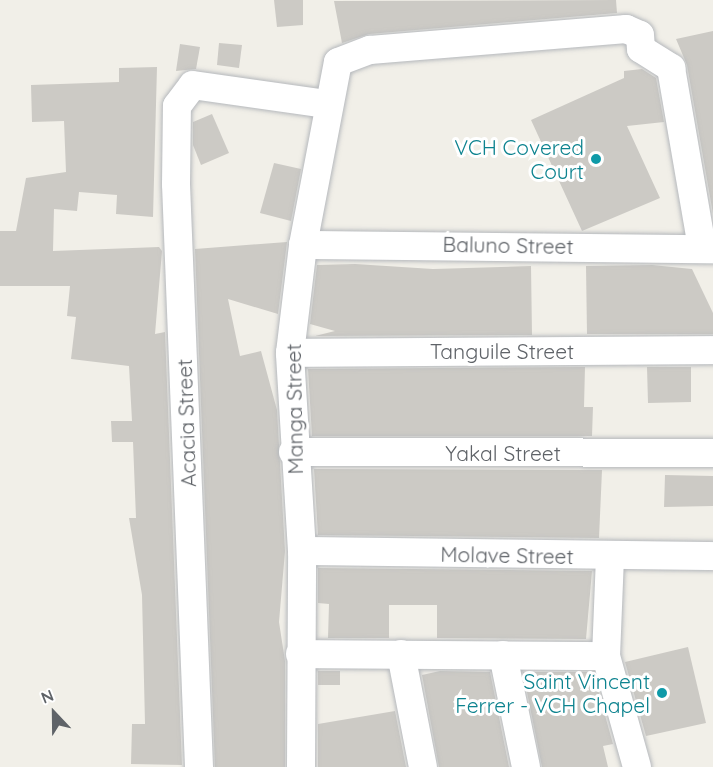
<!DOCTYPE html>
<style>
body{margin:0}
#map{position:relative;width:713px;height:767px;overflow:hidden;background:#f1efe8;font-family:Quicksand,sans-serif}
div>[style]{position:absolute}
.building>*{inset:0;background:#cccac5}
.roads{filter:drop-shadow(0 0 2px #b5b8bc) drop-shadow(0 0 2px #b5b8bc)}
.minor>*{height:28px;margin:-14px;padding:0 14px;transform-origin:14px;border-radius:14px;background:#fff}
.dots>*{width:16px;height:16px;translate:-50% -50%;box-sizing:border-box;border:3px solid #fff;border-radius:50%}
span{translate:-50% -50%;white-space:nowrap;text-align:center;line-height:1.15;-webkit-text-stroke:6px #fff;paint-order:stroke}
.culture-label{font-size:21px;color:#0d838f}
.right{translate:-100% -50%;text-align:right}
.street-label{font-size:21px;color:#5f6368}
.north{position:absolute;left:24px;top:683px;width:60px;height:60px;-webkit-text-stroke:4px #fff;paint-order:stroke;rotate:338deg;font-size:16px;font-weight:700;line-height:24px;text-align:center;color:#5f6368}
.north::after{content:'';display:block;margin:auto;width:21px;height:27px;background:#5f6368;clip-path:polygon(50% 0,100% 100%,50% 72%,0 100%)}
</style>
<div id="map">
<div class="building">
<i style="clip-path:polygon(274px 0,303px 0,303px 25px,277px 27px)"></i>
<i style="clip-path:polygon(616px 0,617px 13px,369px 34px,342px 43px,334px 1px)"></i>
<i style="clip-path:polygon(713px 31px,713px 214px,687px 65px,676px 39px)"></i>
<i style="clip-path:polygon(219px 43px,242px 45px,239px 68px,217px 65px)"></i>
<i style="clip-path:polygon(180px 44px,200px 47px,196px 69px,176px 71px)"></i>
<i style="clip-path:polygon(157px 67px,153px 217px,116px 214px,117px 195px,79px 192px,77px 211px,54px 209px,53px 251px,159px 247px,162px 251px,155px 334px,165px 332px,182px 765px,131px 764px,132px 724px,145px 724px,142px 595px,129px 518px,136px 518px,133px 442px,112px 442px,111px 421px,132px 421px,129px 366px,71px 359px,76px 317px,67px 316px,70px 286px,0 286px,0 231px,16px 231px,26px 178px,66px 172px,64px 121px,32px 122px,31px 85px,119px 82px,119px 68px)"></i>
<i style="clip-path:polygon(642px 69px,656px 78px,664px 122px,627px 126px,660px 198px,582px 231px,531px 120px,624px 78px,624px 71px)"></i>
<i style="clip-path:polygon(212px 114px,229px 153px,201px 165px,193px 145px,193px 122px)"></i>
<i style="clip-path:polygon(274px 163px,301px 169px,291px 221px,260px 213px)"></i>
<i style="clip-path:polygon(287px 242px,278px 314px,228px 299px,240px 356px,261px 351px,277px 410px,285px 551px,279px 622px,285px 661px,285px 767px,215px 767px,195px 249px)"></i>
<i style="clip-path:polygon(355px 264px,433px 269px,531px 266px,532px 335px,315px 336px,335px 331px,310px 324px,317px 265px)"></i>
<i style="clip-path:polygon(652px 265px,692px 269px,713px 313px,713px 334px,587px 334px,586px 266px)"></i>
<i style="clip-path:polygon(585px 367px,584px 407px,593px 407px,592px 436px,312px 436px,308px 369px)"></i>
<i style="clip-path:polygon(647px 367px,691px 367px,691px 402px,648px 403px)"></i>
<i style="clip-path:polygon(314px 469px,602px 470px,599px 538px,318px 535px)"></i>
<i style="clip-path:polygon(665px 475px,713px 476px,713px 506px,664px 507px)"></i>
<i style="clip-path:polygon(318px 568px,592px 571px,586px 639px,437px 638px,437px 605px,389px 605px,389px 638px,328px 638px,329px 604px,318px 603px)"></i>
<i style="clip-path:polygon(688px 647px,706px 723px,646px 736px,625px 662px)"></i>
<i style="clip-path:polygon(318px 671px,340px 671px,340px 685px,318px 685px)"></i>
<i style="clip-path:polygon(440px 671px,490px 672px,509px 767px,439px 767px,422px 675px)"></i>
<i style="clip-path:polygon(523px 672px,593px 672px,613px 744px,603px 746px,608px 767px,542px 767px)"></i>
<i style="clip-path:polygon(395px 711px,406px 767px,318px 767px,318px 724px)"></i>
</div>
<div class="roads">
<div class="minor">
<i style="left:303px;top:245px;width:410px;rotate:0.6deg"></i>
<i style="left:290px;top:353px;width:423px;rotate:-0.4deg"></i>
<i style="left:293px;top:452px;width:420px;rotate:0.1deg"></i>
<i style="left:302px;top:551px;width:411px;rotate:0.7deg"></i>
<i style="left:610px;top:557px;width:99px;rotate:92.3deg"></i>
<i style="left:606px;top:656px;width:115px;rotate:74.4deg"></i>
<i style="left:300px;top:654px;width:306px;rotate:0.4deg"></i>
<i style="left:401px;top:654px;width:115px;rotate:79deg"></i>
<i style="left:503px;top:655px;width:114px;rotate:78.4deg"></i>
<i style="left:199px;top:767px;width:583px;rotate:-92.26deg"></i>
<i style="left:176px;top:184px;width:78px;rotate:-89.3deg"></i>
<i style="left:177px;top:106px;width:26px;rotate:-53deg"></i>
<i style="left:193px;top:85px;width:134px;rotate:8.1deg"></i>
<i style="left:301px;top:767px;width:216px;rotate:-89.7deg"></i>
<i style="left:302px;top:551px;width:198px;rotate:-93.5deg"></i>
<i style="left:290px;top:353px;width:109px;rotate:-83.1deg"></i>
<i style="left:303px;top:245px;width:186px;rotate:-79.2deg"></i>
<i style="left:338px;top:62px;width:34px;rotate:-21deg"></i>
<i style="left:370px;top:50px;width:257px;rotate:-4.7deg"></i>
<i style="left:626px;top:29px;width:15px;rotate:23deg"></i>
<i style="left:640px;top:35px;width:14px;rotate:86deg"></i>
<i style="left:641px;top:49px;width:36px;rotate:32deg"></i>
<i style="left:671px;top:68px;width:182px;rotate:80.2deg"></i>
</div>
</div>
<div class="dots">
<i style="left:596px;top:159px;background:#0f9aa8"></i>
<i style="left:662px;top:693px;background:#0f9aa8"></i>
</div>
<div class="culture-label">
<span class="right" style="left:584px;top:159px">VCH Covered<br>Court</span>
<span class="right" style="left:650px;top:693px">Saint Vincent<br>Ferrer - VCH Chapel</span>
</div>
<div class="street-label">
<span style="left:508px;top:245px;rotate:1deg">Baluno Street</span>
<span style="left:502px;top:351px">Tanguile Street</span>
<span style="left:294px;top:409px;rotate:-91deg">Manga Street</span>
<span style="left:186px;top:423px;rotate:-92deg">Acacia Street</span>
<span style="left:503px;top:453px">Yakal Street</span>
<span style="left:507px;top:555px;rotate:1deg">Molave Street</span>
</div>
<div class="north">N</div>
</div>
